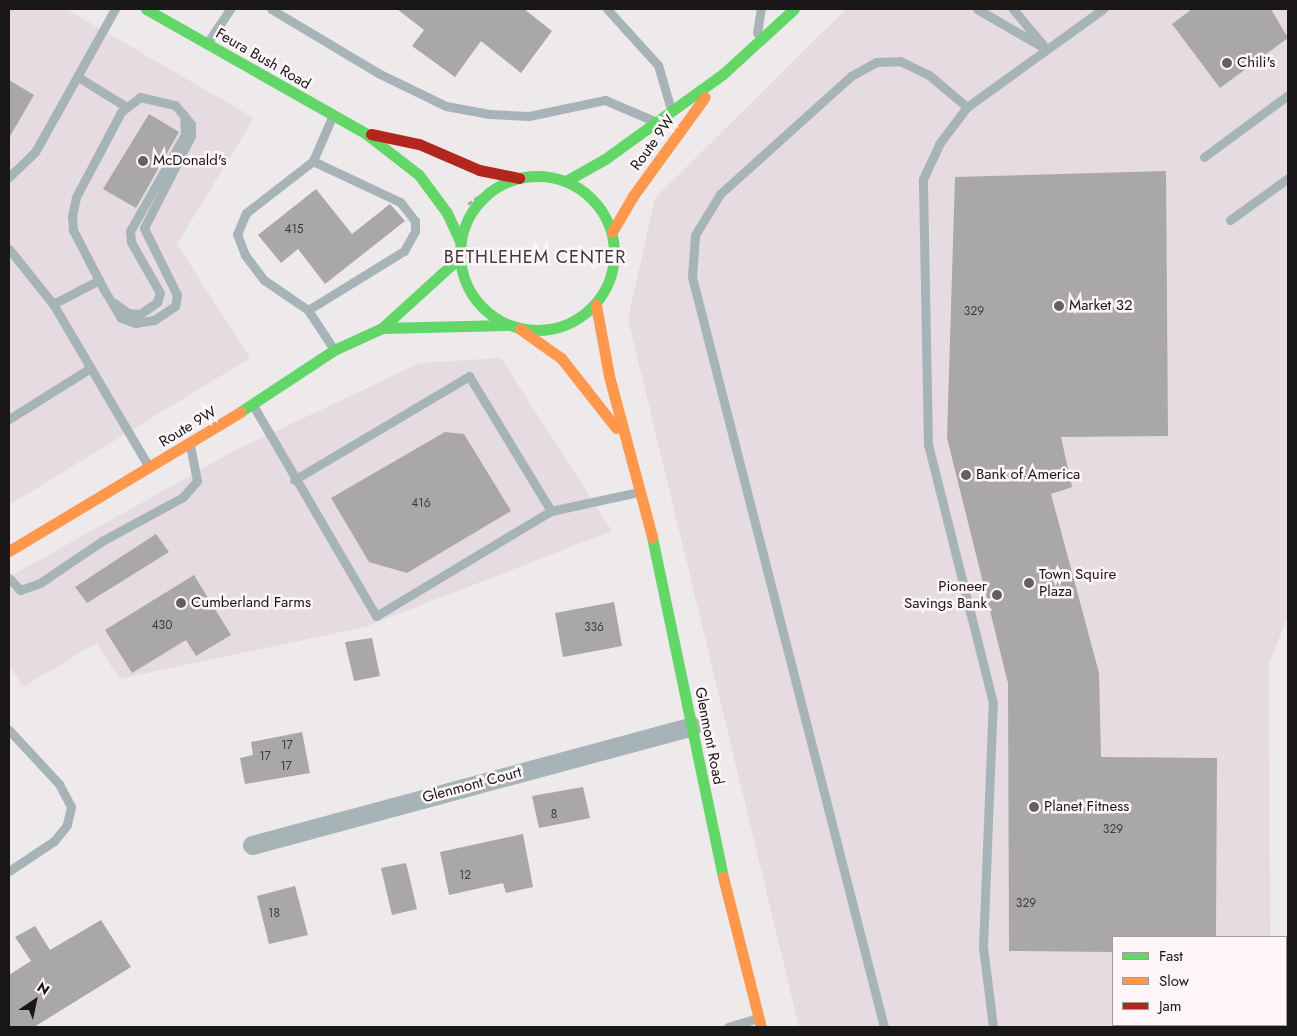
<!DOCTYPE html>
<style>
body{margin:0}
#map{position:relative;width:1297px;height:1036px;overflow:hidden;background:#eeeaec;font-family:Jost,sans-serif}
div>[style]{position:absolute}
.built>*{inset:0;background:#e5dbe0}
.building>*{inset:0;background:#aaa7a8}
.path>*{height:3px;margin-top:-1.5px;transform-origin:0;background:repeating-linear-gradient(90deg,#a6acaf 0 5px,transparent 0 7.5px)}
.lane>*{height:9px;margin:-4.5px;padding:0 4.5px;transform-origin:4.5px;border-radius:4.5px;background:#a7b4b7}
.street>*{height:19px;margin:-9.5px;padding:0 9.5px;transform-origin:9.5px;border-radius:9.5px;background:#a7b4b7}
.fast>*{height:11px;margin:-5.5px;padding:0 5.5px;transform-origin:5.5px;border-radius:5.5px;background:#63d668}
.fast>.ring{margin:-5.5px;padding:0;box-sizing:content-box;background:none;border:11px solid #63d668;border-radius:50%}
.slow>*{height:11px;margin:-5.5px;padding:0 5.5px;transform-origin:5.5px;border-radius:5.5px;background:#ff974d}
.jam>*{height:11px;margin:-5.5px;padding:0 5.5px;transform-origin:5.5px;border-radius:5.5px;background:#b3261e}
.dots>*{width:14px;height:14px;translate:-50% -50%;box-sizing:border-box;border:2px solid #fdf5f8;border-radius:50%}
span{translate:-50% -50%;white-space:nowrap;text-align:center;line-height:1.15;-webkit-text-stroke:5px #fdf5f8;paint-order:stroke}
.number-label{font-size:12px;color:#3d3a3b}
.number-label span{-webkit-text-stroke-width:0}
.street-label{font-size:15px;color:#191617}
.poi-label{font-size:15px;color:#191617}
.left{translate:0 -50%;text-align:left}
.right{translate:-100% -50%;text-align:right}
.quarter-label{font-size:18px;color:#3f393b;letter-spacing:1px}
.frame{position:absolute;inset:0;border:10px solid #191617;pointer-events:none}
.legend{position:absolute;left:1112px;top:936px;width:175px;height:90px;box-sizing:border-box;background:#fdf5f8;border:1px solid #a29c9e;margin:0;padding:6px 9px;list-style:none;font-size:15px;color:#191617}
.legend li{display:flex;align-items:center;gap:10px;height:25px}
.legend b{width:25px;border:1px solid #a29c9e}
.north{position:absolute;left:10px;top:976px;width:50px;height:50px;-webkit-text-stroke:4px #fdf5f8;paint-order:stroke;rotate:34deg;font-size:14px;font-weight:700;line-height:20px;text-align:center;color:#191617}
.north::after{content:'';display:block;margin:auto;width:18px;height:22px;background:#191617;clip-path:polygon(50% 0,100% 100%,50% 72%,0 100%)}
</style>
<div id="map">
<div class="built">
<i style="clip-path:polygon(9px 9px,66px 9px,254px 118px,177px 244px,250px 358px,9px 505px)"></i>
<i style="clip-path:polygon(846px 9px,1288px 9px,1288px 616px,1269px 663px,1270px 937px,1113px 937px,1113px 1025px,1270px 1027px,799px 1027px,628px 319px,655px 198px)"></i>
<i style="clip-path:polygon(501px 358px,612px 531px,365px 627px,119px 679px,97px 643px,23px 687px,9px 665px,9px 577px,234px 451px,420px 363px)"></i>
</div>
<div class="building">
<i style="clip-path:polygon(397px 9px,524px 9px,552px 31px,521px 73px,481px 41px,455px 77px,412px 46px,424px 30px)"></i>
<i style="clip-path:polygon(1192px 9px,1271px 9px,1288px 38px,1220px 88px,1172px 24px)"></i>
<i style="clip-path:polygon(9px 80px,34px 95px,9px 138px)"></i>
<i style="clip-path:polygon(149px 114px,179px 132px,136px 208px,103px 189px)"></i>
<i style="clip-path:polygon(1166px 171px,1168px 436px,1061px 437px,1072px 487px,1051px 494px,1099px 673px,1101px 757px,1217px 758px,1216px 937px,1113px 937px,1113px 952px,1009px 951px,1008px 683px,947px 438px,955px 177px)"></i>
<i style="clip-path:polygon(316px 189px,352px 234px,390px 204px,405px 221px,325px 284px,298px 249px,281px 263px,258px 235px)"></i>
<i style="clip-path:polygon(445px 432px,464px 434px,511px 511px,407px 573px,369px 562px,331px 498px)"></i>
<i style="clip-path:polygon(156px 534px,169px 552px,87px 603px,75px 587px)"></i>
<i style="clip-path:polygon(194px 575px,231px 635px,196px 656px,186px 640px,132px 673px,105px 630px)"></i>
<i style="clip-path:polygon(614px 602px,622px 646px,563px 657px,555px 613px)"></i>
<i style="clip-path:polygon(372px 638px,380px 676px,354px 681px,345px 642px)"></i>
<i style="clip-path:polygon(302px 732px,310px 773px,245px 784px,240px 758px,253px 755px,251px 742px)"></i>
<i style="clip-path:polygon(583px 787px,590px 818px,539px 828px,532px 796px)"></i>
<i style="clip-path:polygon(523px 834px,533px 887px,506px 893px,503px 883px,449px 895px,440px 852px)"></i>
<i style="clip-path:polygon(406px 863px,417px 909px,392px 915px,381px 868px)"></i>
<i style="clip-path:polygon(295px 886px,308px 935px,269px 944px,257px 896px)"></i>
<i style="clip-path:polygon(101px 920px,131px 967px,34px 1027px,9px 1027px,9px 975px,31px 961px,15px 937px,35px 926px,50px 950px)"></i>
</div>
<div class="path">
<i style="left:468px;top:204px;width:16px;rotate:-35deg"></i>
</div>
<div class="lane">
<i style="left:271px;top:9px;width:127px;rotate:30.8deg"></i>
<i style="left:380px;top:74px;width:73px;rotate:25.9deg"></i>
<i style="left:446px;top:106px;width:44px;rotate:10.5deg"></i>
<i style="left:489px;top:114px;width:40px;rotate:2.9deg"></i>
<i style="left:529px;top:116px;width:78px;rotate:-11.9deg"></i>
<i style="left:605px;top:100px;width:51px;rotate:23.1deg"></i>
<i style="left:607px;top:9px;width:76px;rotate:47.7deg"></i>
<i style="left:658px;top:65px;width:43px;rotate:73.7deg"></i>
<i style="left:977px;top:9px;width:80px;rotate:30.1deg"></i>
<i style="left:1013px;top:9px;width:47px;rotate:50.2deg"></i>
<i style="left:757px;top:33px;width:24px;rotate:-81deg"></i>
<i style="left:208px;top:42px;width:40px;rotate:-56deg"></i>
<i style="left:78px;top:77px;width:55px;rotate:31.7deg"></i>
<i style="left:140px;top:97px;width:36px;rotate:13deg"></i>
<i style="left:175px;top:105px;width:25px;rotate:50deg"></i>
<i style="left:191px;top:124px;width:12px;rotate:90deg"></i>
<i style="left:191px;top:136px;width:103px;rotate:117.1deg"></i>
<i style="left:144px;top:228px;width:75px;rotate:63.8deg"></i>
<i style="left:177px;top:295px;width:11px;rotate:100deg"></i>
<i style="left:175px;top:306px;width:25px;rotate:146deg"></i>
<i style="left:154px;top:320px;width:19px;rotate:171deg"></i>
<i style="left:135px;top:323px;width:15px;rotate:-160deg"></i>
<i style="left:121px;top:318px;width:33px;rotate:-121deg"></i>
<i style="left:104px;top:290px;width:68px;rotate:-117.3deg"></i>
<i style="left:73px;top:230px;width:14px;rotate:-94deg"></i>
<i style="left:72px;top:216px;width:19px;rotate:-78deg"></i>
<i style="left:76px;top:197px;width:96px;rotate:-62.1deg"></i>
<i style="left:121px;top:112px;width:24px;rotate:-38deg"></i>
<i style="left:332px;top:117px;width:48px;rotate:113.4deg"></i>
<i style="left:313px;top:161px;width:85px;rotate:142.2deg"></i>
<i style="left:246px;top:213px;width:23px;rotate:113deg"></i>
<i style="left:237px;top:234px;width:22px;rotate:69deg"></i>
<i style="left:245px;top:255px;width:31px;rotate:53deg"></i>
<i style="left:264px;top:280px;width:53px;rotate:34.3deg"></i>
<i style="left:308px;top:310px;width:45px;rotate:56.7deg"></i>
<i style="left:1204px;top:157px;width:104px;rotate:-36.4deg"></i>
<i style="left:9px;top:177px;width:36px;rotate:-44deg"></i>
<i style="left:35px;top:152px;width:164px;rotate:-60.8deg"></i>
<i style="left:1230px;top:220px;width:72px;rotate:-35.9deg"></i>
<i style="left:9px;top:249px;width:70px;rotate:51.3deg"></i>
<i style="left:53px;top:304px;width:187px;rotate:59.5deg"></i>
<i style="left:114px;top:303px;width:17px;rotate:36deg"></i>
<i style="left:128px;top:313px;width:12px;rotate:5deg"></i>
<i style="left:140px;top:314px;width:21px;rotate:-35deg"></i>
<i style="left:157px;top:302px;width:9px;rotate:-72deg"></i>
<i style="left:160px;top:293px;width:59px;rotate:-119.6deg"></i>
<i style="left:131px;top:242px;width:11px;rotate:-95deg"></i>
<i style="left:130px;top:231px;width:112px;rotate:-60.4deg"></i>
<i style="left:185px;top:134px;width:19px;rotate:-93deg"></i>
<i style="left:53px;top:304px;width:52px;rotate:-27.6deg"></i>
<i style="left:308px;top:310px;width:113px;rotate:-31.6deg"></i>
<i style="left:404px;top:251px;width:23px;rotate:-61deg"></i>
<i style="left:415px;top:231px;width:10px;rotate:-90deg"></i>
<i style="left:415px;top:221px;width:24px;rotate:-128deg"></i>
<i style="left:400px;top:202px;width:96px;rotate:-154.8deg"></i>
<i style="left:254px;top:407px;width:242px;rotate:59.7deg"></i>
<i style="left:376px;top:616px;width:204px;rotate:-31deg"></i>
<i style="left:551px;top:511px;width:89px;rotate:-12.3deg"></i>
<i style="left:9px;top:419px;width:94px;rotate:-32deg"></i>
<i style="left:294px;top:480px;width:204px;rotate:-30.7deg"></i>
<i style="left:469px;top:376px;width:158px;rotate:58.7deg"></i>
<i style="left:9px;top:578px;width:16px;rotate:47deg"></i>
<i style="left:20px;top:590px;width:21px;rotate:-19deg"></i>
<i style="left:40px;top:583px;width:75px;rotate:-34.1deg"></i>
<i style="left:102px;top:541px;width:92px;rotate:-28.5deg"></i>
<i style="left:183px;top:497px;width:21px;rotate:-49deg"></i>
<i style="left:197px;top:481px;width:36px;rotate:-101deg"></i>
<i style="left:9px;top:730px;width:74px;rotate:47.2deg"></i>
<i style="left:59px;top:784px;width:26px;rotate:62deg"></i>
<i style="left:71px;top:807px;width:18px;rotate:103deg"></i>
<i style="left:67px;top:825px;width:21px;rotate:129deg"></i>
<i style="left:54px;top:841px;width:54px;rotate:146.3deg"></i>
<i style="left:728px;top:1027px;width:31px;rotate:-17deg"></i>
<i style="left:884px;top:1027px;width:774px;rotate:-104.36deg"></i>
<i style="left:692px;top:277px;width:42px;rotate:-85.9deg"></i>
<i style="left:695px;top:235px;width:48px;rotate:-58.6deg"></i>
<i style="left:720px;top:194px;width:176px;rotate:-42deg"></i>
<i style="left:851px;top:76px;width:29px;rotate:-29deg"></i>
<i style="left:876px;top:62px;width:24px;rotate:-2deg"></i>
<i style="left:900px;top:61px;width:32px;rotate:26deg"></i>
<i style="left:929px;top:75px;width:50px;rotate:40.1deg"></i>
<i style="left:993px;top:1027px;width:81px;rotate:-97.1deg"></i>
<i style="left:983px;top:947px;width:244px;rotate:-87.7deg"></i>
<i style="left:993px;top:703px;width:266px;rotate:-104.1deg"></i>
<i style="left:928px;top:445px;width:266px;rotate:-91.1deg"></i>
<i style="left:923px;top:179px;width:38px;rotate:-65deg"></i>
<i style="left:939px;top:144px;width:46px;rotate:-52.9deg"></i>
<i style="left:967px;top:107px;width:168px;rotate:-35.8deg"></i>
</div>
<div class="street">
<i style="left:252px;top:845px;width:456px;rotate:-15.1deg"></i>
</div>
<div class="fast">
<i style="left:146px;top:9px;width:252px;rotate:29.5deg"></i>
<i style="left:365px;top:133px;width:68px;rotate:37.9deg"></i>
<i style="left:419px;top:175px;width:47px;rotate:53.6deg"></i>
<i style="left:447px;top:213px;width:31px;rotate:65deg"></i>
<i class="ring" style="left:460px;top:176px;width:143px;height:143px"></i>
<i style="left:566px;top:181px;width:45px;rotate:-29.4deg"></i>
<i style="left:605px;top:159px;width:145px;rotate:-35.8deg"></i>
<i style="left:723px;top:74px;width:96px;rotate:-42.5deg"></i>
<i style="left:382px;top:328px;width:125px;rotate:-1.4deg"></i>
<i style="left:240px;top:412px;width:113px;rotate:-33.4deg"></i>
<i style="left:334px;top:350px;width:53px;rotate:-24.6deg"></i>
<i style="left:382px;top:328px;width:104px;rotate:-42.3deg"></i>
<i style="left:652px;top:537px;width:347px;rotate:78.2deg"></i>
</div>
<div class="slow">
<i style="left:612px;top:232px;width:42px;rotate:-59.7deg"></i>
<i style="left:633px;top:196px;width:122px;rotate:-54deg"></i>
<i style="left:596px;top:305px;width:72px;rotate:79.6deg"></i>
<i style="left:609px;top:376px;width:167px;rotate:75deg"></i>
<i style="left:520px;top:329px;width:50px;rotate:35.3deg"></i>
<i style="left:561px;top:358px;width:89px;rotate:51.8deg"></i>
<i style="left:9px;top:551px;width:270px;rotate:-31deg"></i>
<i style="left:723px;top:877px;width:155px;rotate:75.8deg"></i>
</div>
<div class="jam">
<i style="left:371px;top:134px;width:49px;rotate:11.8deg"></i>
<i style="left:419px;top:144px;width:65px;rotate:23.4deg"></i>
<i style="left:479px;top:170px;width:41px;rotate:11.3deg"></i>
</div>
<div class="dots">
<i style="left:1227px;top:63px;background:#646062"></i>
<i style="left:143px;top:161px;background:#646062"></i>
<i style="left:1059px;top:306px;background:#646062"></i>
<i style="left:966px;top:475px;background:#646062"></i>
<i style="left:1029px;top:583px;background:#646062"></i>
<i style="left:997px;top:595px;background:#646062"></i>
<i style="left:181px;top:603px;background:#646062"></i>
<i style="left:1034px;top:807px;background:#646062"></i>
</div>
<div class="number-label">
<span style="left:294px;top:230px">415</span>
<span style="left:974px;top:312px">329</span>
<span style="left:421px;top:504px">416</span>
<span style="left:162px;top:626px">430</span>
<span style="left:594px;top:628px">336</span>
<span style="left:287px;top:746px">17</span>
<span style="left:265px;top:757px">17</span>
<span style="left:286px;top:767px">17</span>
<span style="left:554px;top:815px">8</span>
<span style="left:1113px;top:830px">329</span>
<span style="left:465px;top:876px">12</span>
<span style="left:1026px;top:904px">329</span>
<span style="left:274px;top:914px">18</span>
</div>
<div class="street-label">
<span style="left:263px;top:59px;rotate:30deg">Feura Bush Road</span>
<span style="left:653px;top:143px;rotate:-54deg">Route 9W</span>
<span style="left:188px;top:427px;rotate:-31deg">Route 9W</span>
<span style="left:709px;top:736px;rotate:79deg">Glenmont Road</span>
<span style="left:472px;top:785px;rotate:-15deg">Glenmont Court</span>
</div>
<div class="poi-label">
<span class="left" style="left:1237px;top:63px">Chili's</span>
<span class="left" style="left:153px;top:161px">McDonald's</span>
<span class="left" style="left:1069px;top:306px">Market 32</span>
<span class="left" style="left:976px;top:475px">Bank of America</span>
<span class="left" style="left:1039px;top:583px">Town Squire<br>Plaza</span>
<span class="right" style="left:987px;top:595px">Pioneer<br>Savings Bank</span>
<span class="left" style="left:191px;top:603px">Cumberland Farms</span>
<span class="left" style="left:1044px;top:807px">Planet Fitness</span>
</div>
<div class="quarter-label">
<span style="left:535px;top:257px">BETHLEHEM CENTER</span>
</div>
<div class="frame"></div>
<ul class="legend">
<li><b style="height:6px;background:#63d668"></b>Fast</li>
<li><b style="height:6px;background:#ff974d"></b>Slow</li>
<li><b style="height:6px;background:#b3261e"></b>Jam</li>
</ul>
<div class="north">N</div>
</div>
